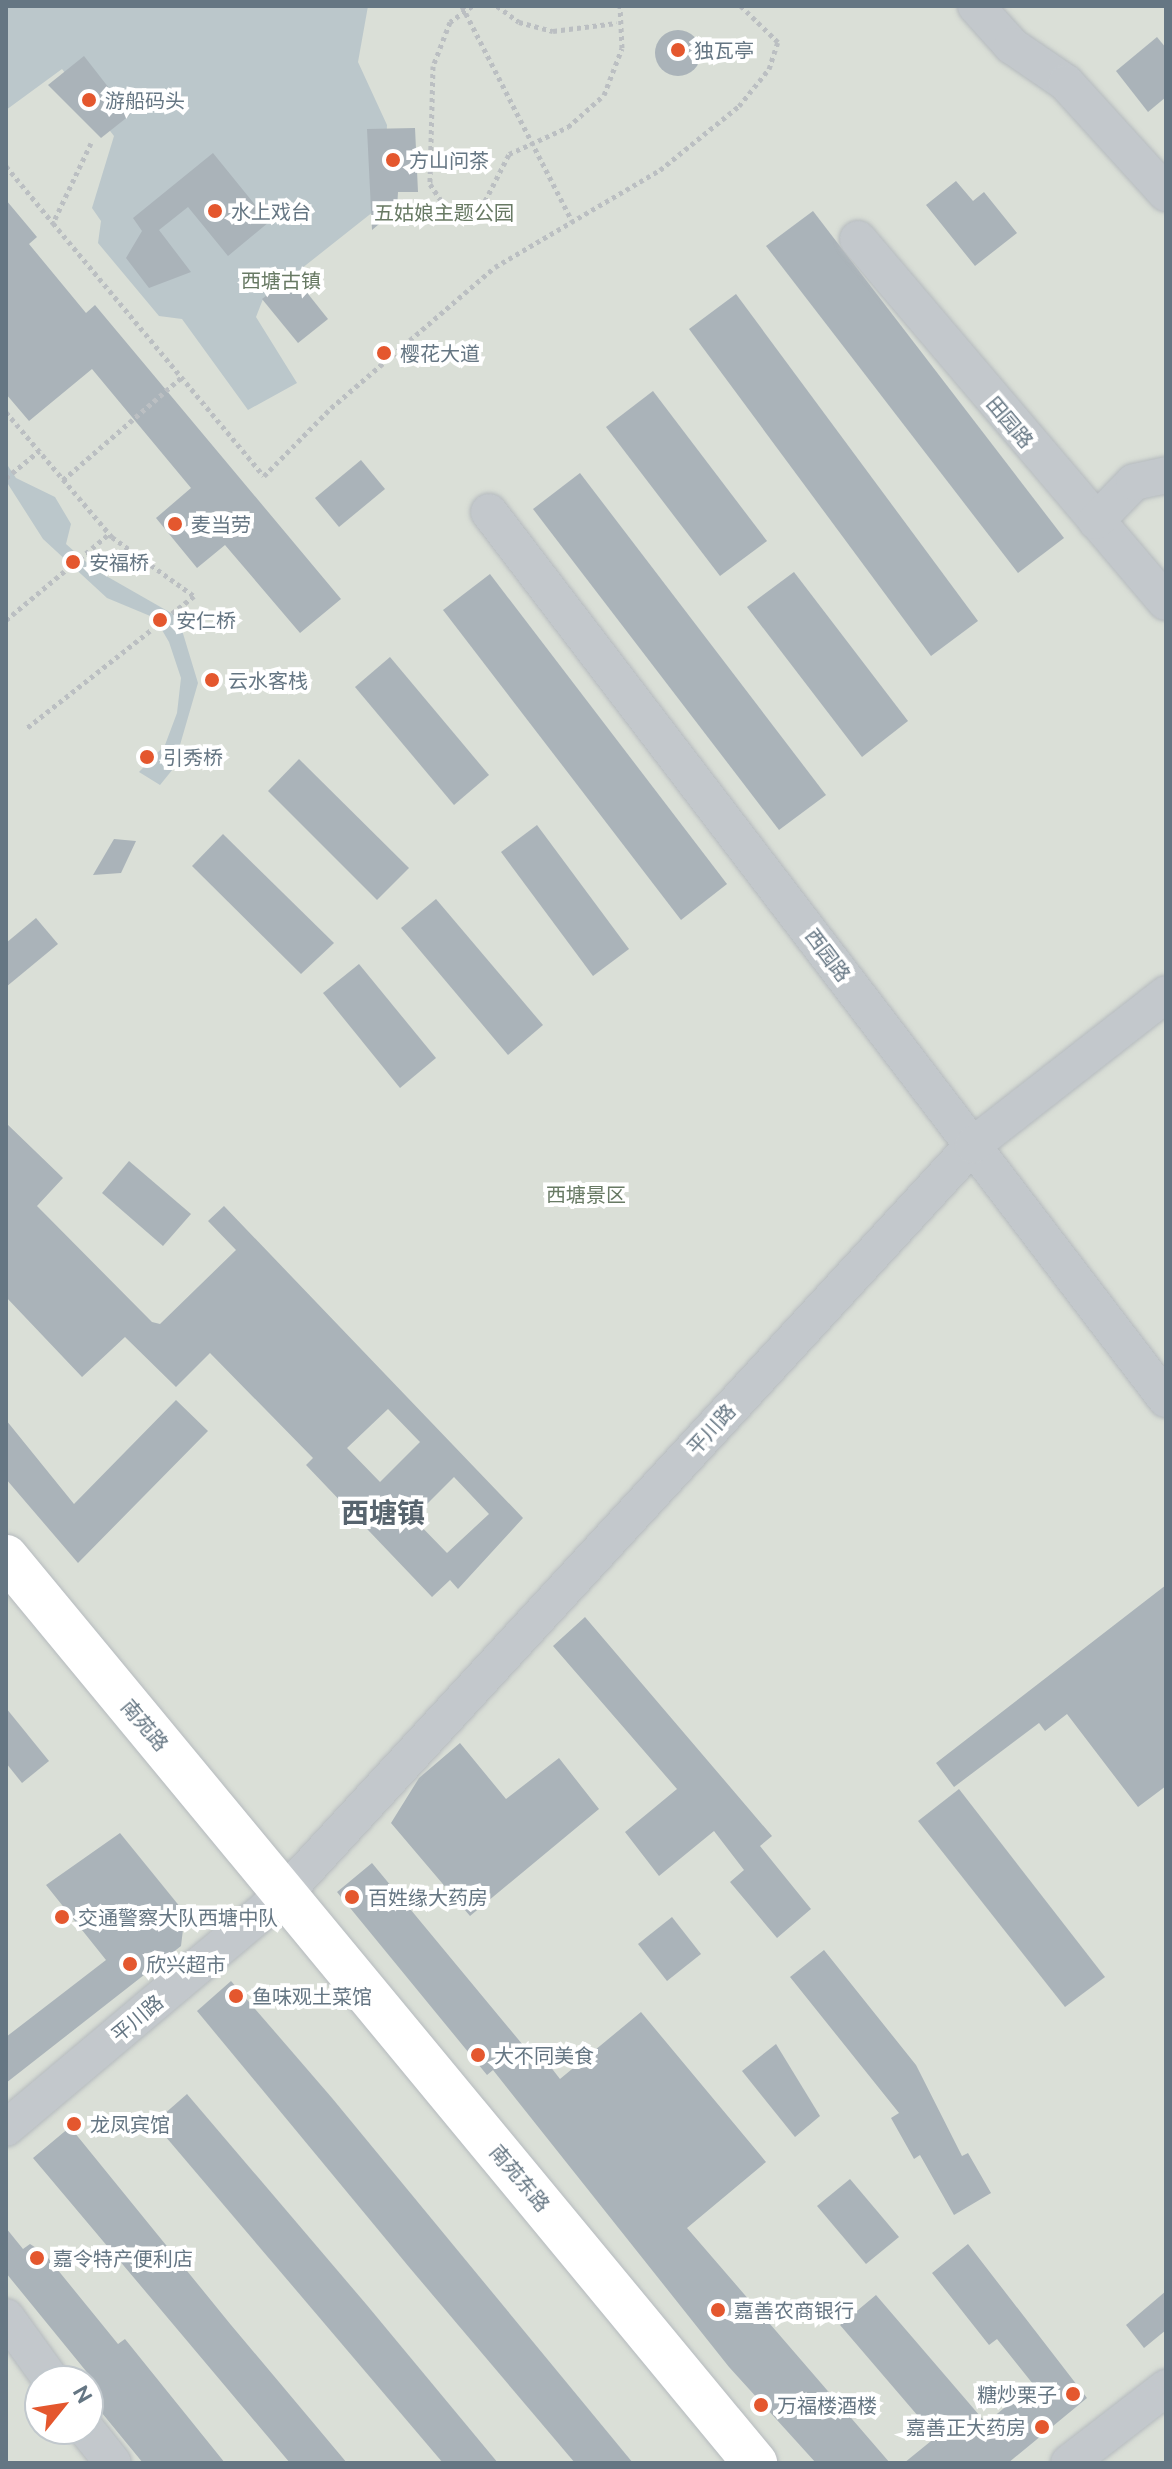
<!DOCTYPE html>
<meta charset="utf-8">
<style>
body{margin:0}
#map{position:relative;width:1172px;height:2469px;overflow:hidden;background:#fafaf8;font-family:Ubuntu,"Noto Sans SC",sans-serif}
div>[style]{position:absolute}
.green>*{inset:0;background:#dadfd7}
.water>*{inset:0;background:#bbc7cb}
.building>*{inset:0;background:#aab3b9}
.round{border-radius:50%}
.path>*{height:5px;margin-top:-2.5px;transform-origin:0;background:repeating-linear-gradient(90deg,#bbbfc2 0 4px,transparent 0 8px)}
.roads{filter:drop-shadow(0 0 2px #b5babe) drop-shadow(0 0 2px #b5babe)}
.minor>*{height:36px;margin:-18px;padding:0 18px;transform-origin:18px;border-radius:18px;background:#c3c8cc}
.major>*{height:44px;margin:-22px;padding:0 22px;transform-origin:22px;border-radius:22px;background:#fff}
.dots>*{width:22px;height:22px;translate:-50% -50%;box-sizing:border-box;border:4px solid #fff;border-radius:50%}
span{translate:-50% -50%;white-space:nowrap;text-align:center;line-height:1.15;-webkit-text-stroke:8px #fff;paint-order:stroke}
.poi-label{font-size:20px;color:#657683}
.left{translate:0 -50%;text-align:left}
.right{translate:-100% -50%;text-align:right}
.park-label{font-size:20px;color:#687a64}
.street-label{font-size:20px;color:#657683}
.district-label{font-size:28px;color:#57646e;font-weight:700}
.frame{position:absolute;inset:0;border:8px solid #657683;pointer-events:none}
.north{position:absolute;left:24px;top:2365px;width:80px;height:80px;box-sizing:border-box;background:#fff;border:2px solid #c1c8cd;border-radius:50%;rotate:60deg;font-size:22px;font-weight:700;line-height:32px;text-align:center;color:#657683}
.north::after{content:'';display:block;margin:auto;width:28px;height:36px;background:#e4572e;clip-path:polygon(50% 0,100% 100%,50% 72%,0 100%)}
</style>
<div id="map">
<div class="green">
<i style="clip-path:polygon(evenodd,6px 6px,1166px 6px,1166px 2463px,6px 2463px,6px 6px,40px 2381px,88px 2381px,88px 2429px,40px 2429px,40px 2381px)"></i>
</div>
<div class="water">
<i style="clip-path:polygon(6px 6px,368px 6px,358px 62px,387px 125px,383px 204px,263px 299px,256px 317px,297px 383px,248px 410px,182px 319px,159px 316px,98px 243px,101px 221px,92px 208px,114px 136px,62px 69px,6px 110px)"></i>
<i style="clip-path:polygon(6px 463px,16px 478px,55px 497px,71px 524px,66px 544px,94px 569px,178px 617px,198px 683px,173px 769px,160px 785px,139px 772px,165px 745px,177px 713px,181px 678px,169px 642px,155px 618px,107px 598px,43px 539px,6px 481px)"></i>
</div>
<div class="building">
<i class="round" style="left:655px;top:30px;width:46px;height:46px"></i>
<i style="clip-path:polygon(1157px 37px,1166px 48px,1166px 97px,1148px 112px,1116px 71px)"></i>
<i style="clip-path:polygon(84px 56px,130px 115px,101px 138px,48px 85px)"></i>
<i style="clip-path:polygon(415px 128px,418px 192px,398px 192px,397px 209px,372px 230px,367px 129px)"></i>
<i style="clip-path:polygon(213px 153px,269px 222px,228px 256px,188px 207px,159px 230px,191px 272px,149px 288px,126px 258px,142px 231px,133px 218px)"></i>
<i style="clip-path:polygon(956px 181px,973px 201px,984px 192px,1017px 233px,975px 266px,926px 205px)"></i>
<i style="clip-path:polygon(6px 200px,37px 237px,29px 244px,86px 313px,95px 305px,341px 599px,300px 633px,225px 545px,197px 568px,156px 518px,191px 488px,92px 369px,29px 421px,6px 394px)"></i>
<i style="clip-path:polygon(813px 211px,1064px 538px,1018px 573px,766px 246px)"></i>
<i style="clip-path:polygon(293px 275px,328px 319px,298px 343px,262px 299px)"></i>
<i style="clip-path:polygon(736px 294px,978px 621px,931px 656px,689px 329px)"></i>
<i style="clip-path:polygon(653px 391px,767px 541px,720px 576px,606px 427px)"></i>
<i style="clip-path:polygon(361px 460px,385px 489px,339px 527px,315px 498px)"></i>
<i style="clip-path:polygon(580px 473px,826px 795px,779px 830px,533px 509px)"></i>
<i style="clip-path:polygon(794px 572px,908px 721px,862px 757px,747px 607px)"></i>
<i style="clip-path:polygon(490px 574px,727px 884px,681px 920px,443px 610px)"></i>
<i style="clip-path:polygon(390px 657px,489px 775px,454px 805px,355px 687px)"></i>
<i style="clip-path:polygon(299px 759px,409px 868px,377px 900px,268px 791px)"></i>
<i style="clip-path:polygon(537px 825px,629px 949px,593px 976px,501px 852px)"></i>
<i style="clip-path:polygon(223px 834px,334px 943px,301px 974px,192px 866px)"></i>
<i style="clip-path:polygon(114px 839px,136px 841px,121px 873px,93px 875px)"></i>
<i style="clip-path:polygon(436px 899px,543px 1025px,508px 1055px,401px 928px)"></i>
<i style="clip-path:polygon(36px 918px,58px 944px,6px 987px,6px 943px)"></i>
<i style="clip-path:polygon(359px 964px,436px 1058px,400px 1088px,323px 993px)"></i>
<i style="clip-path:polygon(evenodd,6px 1123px,63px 1178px,37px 1206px,152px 1322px,160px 1324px,236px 1250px,208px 1221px,224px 1206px,523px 1518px,458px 1589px,450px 1580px,432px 1597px,306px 1465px,313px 1458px,210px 1353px,176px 1387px,125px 1337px,82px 1377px,6px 1297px,6px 1123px,388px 1409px,420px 1442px,380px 1482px,347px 1448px,388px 1409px,6px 1123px,454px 1477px,489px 1514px,447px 1553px,413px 1518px,454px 1477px)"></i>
<i style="clip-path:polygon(129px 1161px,191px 1214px,163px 1246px,102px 1193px)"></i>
<i style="clip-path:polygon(176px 1400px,208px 1431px,78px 1563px,6px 1479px,6px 1420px,74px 1504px)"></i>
<i style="clip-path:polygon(1166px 1585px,1166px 1786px,1138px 1807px,1067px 1714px,1045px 1731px,1039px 1723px,954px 1787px,936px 1763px)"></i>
<i style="clip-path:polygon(585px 1617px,772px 1836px,760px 1846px,811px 1909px,777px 1938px,730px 1882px,744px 1870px,714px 1831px,659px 1876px,625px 1832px,677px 1789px,553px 1646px)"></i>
<i style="clip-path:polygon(6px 1708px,49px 1761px,22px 1783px,6px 1763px)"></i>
<i style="clip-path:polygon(460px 1743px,506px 1799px,559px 1758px,599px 1809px,470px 1916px,391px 1823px,419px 1778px)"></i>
<i style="clip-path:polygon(959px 1789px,1105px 1977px,1065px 2007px,918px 1821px)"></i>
<i style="clip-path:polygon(120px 1833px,185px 1913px,181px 1946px,6px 2083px,6px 2037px,106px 1960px,46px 1885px)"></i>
<i style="clip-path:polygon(372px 1863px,537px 2062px,543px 2057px,560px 2079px,641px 2012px,766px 2162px,687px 2228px,890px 2463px,816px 2463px,729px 2367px,493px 2070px,487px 2075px,337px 1892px)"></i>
<i style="clip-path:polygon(672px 1917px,701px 1954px,667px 1981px,638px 1944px)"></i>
<i style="clip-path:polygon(824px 1950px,916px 2065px,962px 2156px,968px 2153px,991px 2193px,954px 2215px,920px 2155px,914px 2159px,891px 2118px,899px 2113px,790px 1977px)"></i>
<i style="clip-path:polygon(231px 1981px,332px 2098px,633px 2463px,575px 2463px,409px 2267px,197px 2011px)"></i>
<i style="clip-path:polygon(776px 2044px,820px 2116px,795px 2137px,742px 2071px)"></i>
<i style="clip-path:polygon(187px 2094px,366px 2304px,498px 2463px,443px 2463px,154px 2123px)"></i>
<i style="clip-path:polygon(70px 2127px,231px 2325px,347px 2463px,290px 2463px,33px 2158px)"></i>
<i style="clip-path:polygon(850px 2179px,899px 2237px,866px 2264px,817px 2206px)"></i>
<i style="clip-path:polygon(6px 2228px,23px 2249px,30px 2244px,44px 2253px,118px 2344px,125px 2339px,225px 2463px,143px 2463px,88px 2396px,90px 2376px,6px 2273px)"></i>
<i style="clip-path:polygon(968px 2244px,1087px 2398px,1008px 2463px,904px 2463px,936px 2437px,840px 2325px,876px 2295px,986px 2423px,1033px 2384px,997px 2339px,989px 2345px,932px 2273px)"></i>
<i style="clip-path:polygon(1166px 2291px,1166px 2330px,1144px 2348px,1126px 2325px)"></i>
</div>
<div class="path">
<i style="left:462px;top:6px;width:242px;rotate:62.9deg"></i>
<i style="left:472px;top:6px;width:27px;rotate:144deg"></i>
<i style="left:450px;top:22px;width:47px;rotate:111.1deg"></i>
<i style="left:433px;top:66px;width:118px;rotate:91.5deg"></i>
<i style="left:430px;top:184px;width:32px;rotate:56deg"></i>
<i style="left:448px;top:211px;width:38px;rotate:-15deg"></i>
<i style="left:485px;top:201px;width:53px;rotate:-62.9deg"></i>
<i style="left:509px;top:154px;width:65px;rotate:-24.6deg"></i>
<i style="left:568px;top:127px;width:48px;rotate:-41.6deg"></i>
<i style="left:604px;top:95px;width:50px;rotate:-69deg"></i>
<i style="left:622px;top:48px;width:42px;rotate:-92.7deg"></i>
<i style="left:497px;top:6px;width:27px;rotate:36deg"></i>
<i style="left:519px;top:22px;width:35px;rotate:15deg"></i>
<i style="left:553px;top:31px;width:64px;rotate:-7.2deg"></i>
<i style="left:91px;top:143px;width:89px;rotate:115.4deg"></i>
<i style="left:53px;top:223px;width:329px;rotate:50.2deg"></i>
<i style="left:264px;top:476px;width:95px;rotate:-45.4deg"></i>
<i style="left:331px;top:408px;width:216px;rotate:-40.7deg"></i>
<i style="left:495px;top:267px;width:191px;rotate:-30.5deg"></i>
<i style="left:660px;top:170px;width:102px;rotate:-39deg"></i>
<i style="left:739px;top:106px;width:48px;rotate:-51deg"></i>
<i style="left:769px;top:69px;width:28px;rotate:-72deg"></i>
<i style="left:778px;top:42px;width:52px;rotate:-135.8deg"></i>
<i style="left:6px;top:166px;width:74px;rotate:50.5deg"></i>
<i style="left:6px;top:412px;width:164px;rotate:49.7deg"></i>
<i style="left:112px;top:537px;width:101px;rotate:35.7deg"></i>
<i style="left:194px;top:596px;width:213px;rotate:141.7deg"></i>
<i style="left:6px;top:478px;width:43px;rotate:-39.3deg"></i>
<i style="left:63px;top:480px;width:157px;rotate:-40.9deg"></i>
<i style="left:6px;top:620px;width:134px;rotate:-39.9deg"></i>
</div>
<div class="roads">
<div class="minor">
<i style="left:976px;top:6px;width:54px;rotate:48deg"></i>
<i style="left:1012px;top:46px;width:65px;rotate:34.4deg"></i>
<i style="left:1066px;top:83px;width:149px;rotate:47.7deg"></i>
<i style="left:858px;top:239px;width:476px;rotate:49.7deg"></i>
<i style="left:489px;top:512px;width:1116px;rotate:52.65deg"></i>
<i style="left:1096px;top:521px;width:54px;rotate:-45.7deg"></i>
<i style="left:1134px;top:482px;width:33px;rotate:-12deg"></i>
<i style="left:6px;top:2128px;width:363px;rotate:-40.1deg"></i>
<i style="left:284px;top:1894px;width:1018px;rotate:-47.39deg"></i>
<i style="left:973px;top:1145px;width:245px;rotate:-38deg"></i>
<i style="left:6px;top:2317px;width:79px;rotate:54.3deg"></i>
<i style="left:86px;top:2429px;width:43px;rotate:51.5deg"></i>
<i style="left:1069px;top:2463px;width:123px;rotate:-37.7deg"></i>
</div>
<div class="major">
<i style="left:6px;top:1557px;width:1176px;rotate:50.42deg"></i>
</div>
</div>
<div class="dots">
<i style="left:678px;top:50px;background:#e4572e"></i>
<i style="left:89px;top:100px;background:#e4572e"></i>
<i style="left:393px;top:160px;background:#e4572e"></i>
<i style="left:215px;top:211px;background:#e4572e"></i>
<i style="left:384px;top:353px;background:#e4572e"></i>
<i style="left:175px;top:524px;background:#e4572e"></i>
<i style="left:73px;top:562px;background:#e4572e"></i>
<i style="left:160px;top:620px;background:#e4572e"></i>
<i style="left:212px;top:680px;background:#e4572e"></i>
<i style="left:147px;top:757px;background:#e4572e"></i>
<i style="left:352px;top:1897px;background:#e4572e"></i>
<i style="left:62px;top:1917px;background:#e4572e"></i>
<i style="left:130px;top:1964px;background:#e4572e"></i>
<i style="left:236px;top:1996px;background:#e4572e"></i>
<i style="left:478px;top:2055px;background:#e4572e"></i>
<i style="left:74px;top:2124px;background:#e4572e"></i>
<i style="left:37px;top:2258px;background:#e4572e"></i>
<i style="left:718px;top:2310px;background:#e4572e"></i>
<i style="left:1073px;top:2394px;background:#e4572e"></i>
<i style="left:761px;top:2405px;background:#e4572e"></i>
<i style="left:1042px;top:2427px;background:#e4572e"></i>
</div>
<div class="poi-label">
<span class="left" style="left:694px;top:50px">独瓦亭</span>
<span class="left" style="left:105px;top:100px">游船码头</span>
<span class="left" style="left:409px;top:160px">方山问茶</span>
<span class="left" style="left:231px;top:211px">水上戏台</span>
<span class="left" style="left:400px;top:353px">樱花大道</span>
<span class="left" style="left:191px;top:524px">麦当劳</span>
<span class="left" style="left:89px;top:562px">安福桥</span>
<span class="left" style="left:176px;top:620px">安仁桥</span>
<span class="left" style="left:228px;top:680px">云水客栈</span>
<span class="left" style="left:163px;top:757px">引秀桥</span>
<span class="left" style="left:368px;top:1897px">百姓缘大药房</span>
<span class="left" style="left:78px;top:1917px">交通警察大队西塘中队</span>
<span class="left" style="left:146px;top:1964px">欣兴超市</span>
<span class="left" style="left:252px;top:1996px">鱼味观土菜馆</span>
<span class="left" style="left:494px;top:2055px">大不同美食</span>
<span class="left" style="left:90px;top:2124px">龙凤宾馆</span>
<span class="left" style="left:53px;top:2258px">嘉令特产便利店</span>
<span class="left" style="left:734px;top:2310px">嘉善农商银行</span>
<span class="right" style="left:1057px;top:2394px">糖炒栗子</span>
<span class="left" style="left:777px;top:2405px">万福楼酒楼</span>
<span class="right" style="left:1026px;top:2427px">嘉善正大药房</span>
</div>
<div class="park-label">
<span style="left:444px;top:212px">五姑娘主题公园</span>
<span style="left:281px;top:280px">西塘古镇</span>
<span style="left:586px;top:1194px">西塘景区</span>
</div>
<div class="street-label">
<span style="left:1010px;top:422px;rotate:50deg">田园路</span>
<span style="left:828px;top:955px;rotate:53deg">西园路</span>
<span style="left:711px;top:1429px;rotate:-47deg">平川路</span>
<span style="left:145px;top:1725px;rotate:50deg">南苑路</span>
<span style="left:137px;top:2018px;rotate:-40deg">平川路</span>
<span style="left:520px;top:2178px;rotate:50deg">南苑东路</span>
</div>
<div class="district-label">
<span style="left:383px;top:1513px">西塘镇</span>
</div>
<div class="frame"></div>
<div class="north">N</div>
</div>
